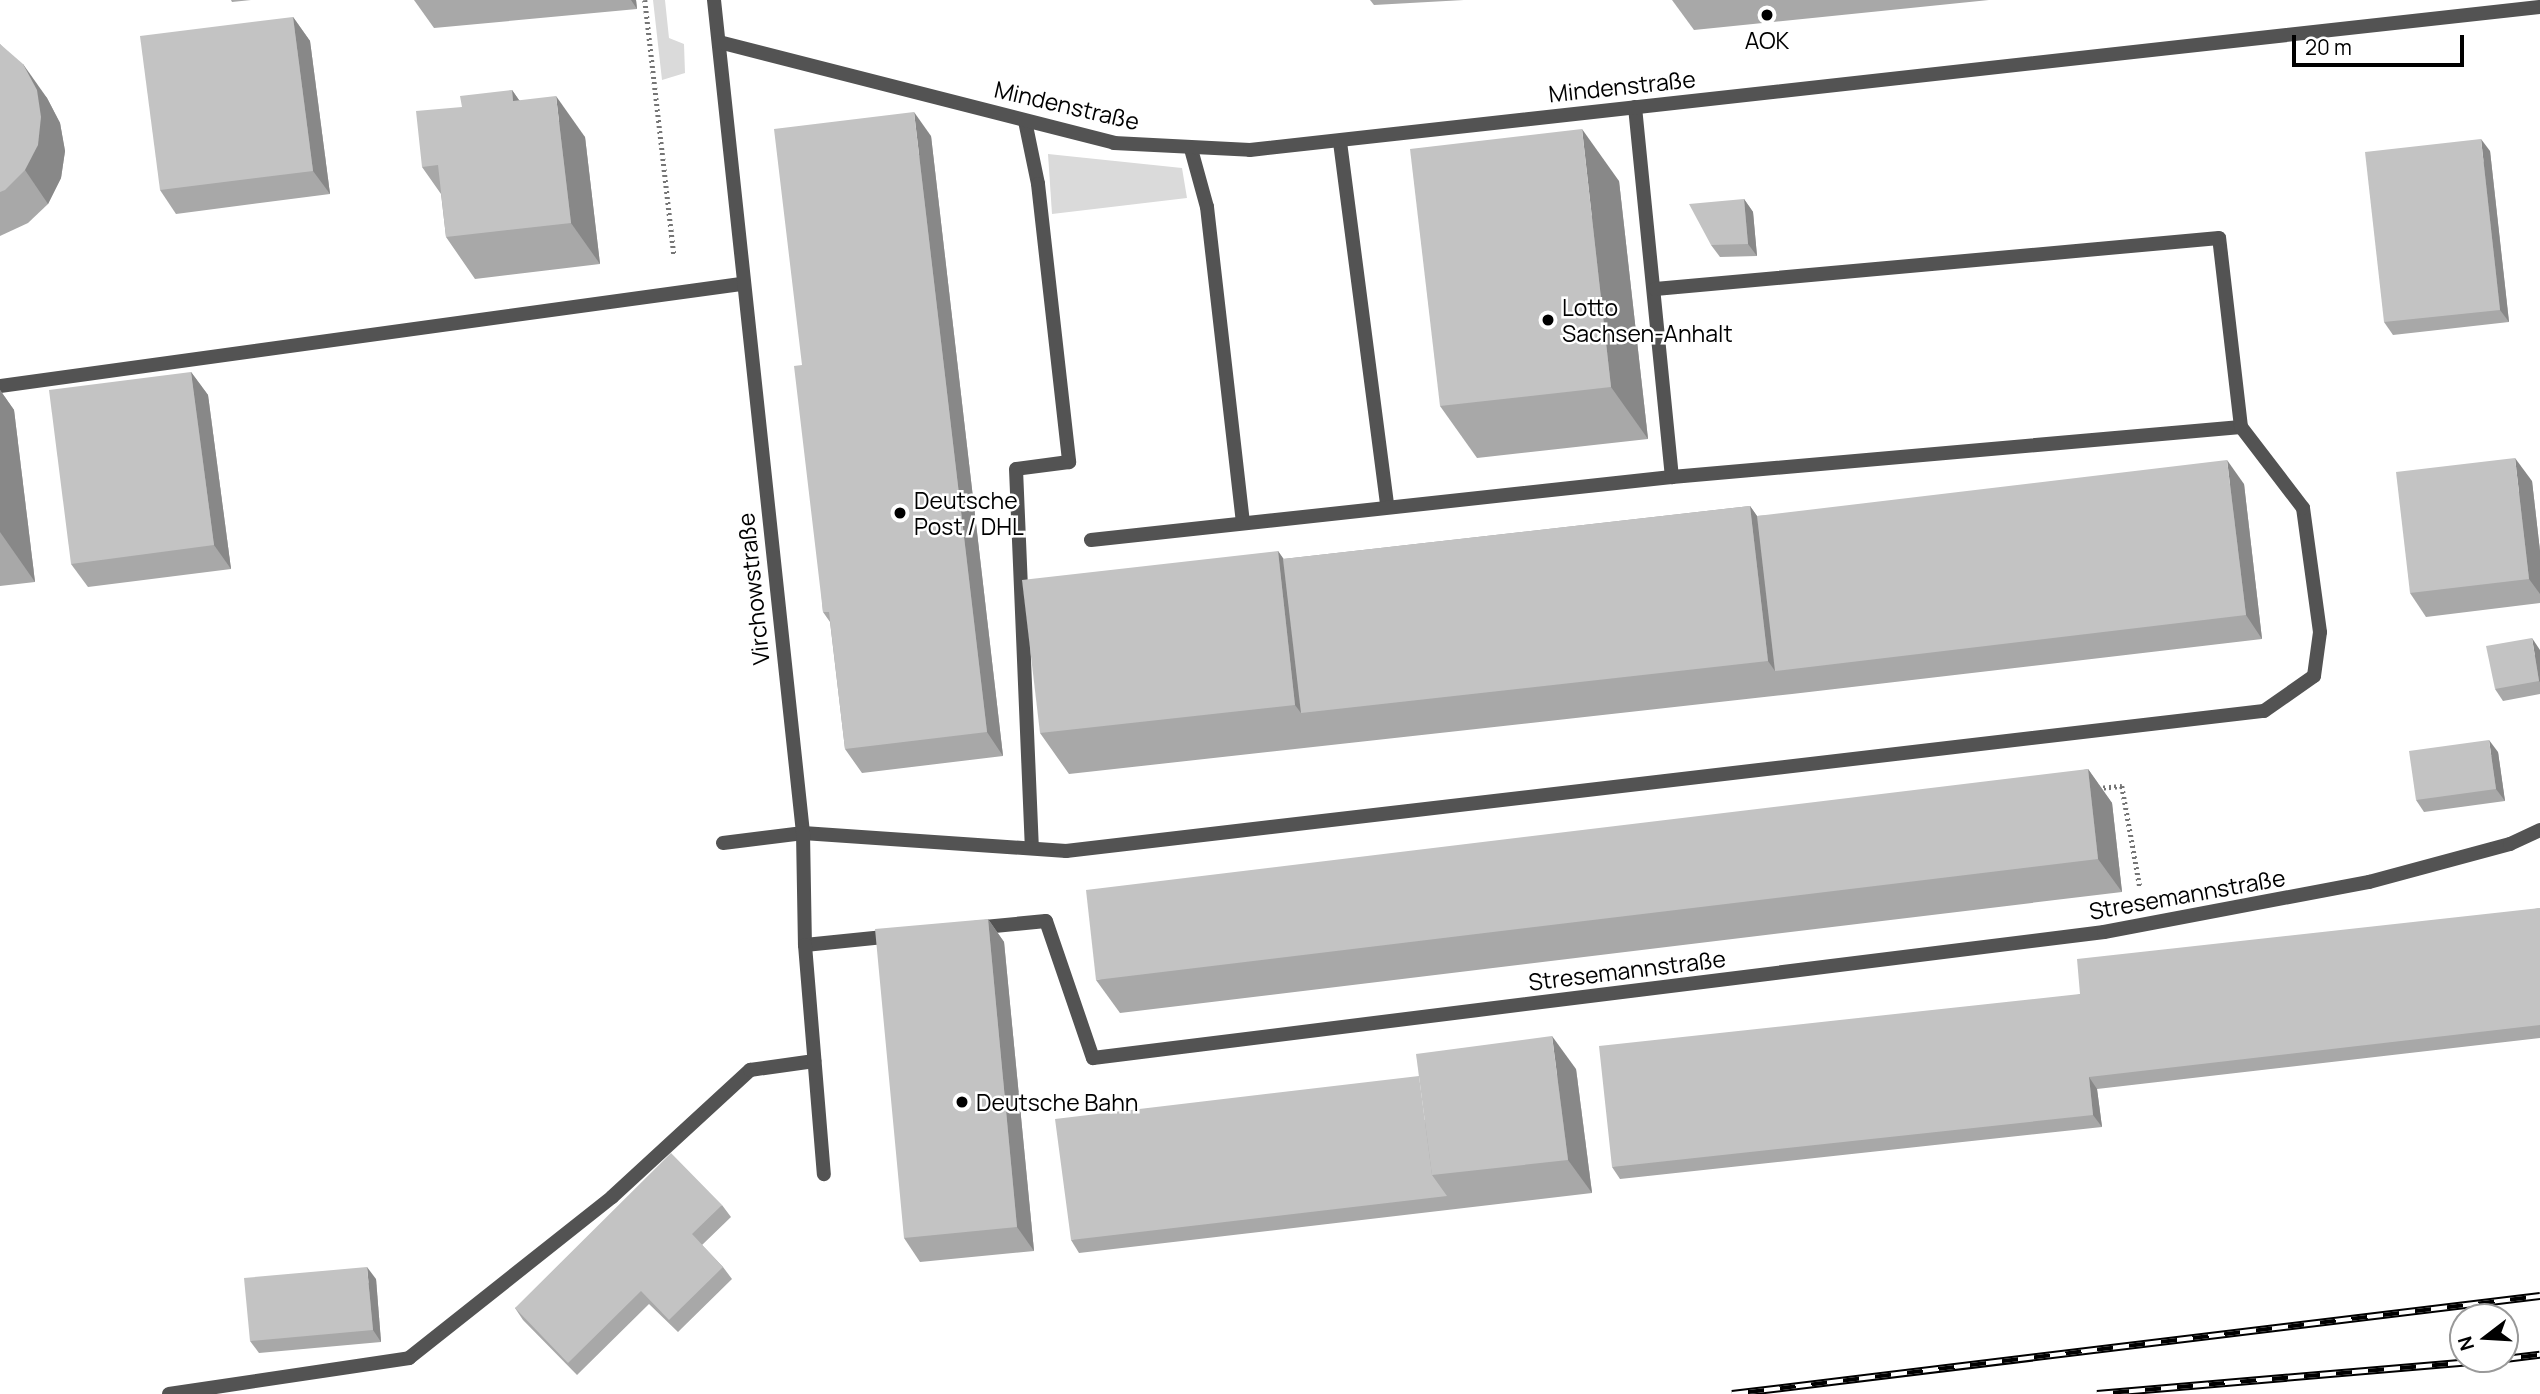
<!DOCTYPE html>
<meta charset="utf-8">
<style>
body{margin:0}
#map{position:relative;width:2540px;height:1394px;overflow:hidden;background:#fff;font-family:Manrope,sans-serif}
div>[style]{position:absolute}
.green>*{inset:0;background:#dadada}
.path>*{height:4.5px;margin-top:-2.25px;transform-origin:0;background:repeating-linear-gradient(90deg,#757575 0 2px,transparent 0 5.5px)}
.lane>*{height:14px;margin:-7px;padding:0 7px;transform-origin:7px;border-radius:7px;background:#535353}
.street>*{height:14px;margin:-7px;padding:0 7px;transform-origin:7px;border-radius:7px;background:#535353}
.rail>*{height:8px;margin-top:-4px;transform-origin:0;background:repeating-linear-gradient(90deg,#fff 0 16px,#000 0 32px);box-sizing:border-box;border-block:2px solid #000}
.wall>*{inset:0;background:#a8a8a8}
.shaded-wall>*{inset:0;background:#888}
.building>*{inset:0;background:#c3c3c3}
.dots>*{width:19px;height:19px;translate:-50% -50%;box-sizing:border-box;border:4px solid #fff;border-radius:50%}
span{translate:-50% -50%;white-space:nowrap;text-align:center;line-height:1.15;-webkit-text-stroke:5px #fff;paint-order:stroke}
.poi-label{font-size:23px;color:#000}
.left{translate:0 -50%;text-align:left}
.street-label{font-size:23px;color:#000}
.north{position:absolute;left:2449px;top:1303px;width:70px;height:70px;box-sizing:border-box;background:#fff;border:2px solid #999;border-radius:50%;rotate:253deg;font-size:19px;font-weight:700;line-height:28px;text-align:center;color:#000}
.north::after{content:'';display:block;margin:auto;width:24px;height:32px;background:#000;clip-path:polygon(50% 0,100% 100%,50% 72%,0 100%)}
.scale{position:absolute;left:2292px;top:35px;width:172px;height:32px;box-sizing:border-box;border:4px solid #000;border-top:0;padding-left:9px;font-size:21px;line-height:24px;white-space:nowrap;color:#000;-webkit-text-stroke:5px #fff;paint-order:stroke}
</style>
<div id="map">
<div class="green">
<i style="clip-path:polygon(653px 0,665px 0,669px 38px,684px 44px,685px 73px,662px 80px)"></i>
<i style="clip-path:polygon(1048px 154px,1182px 168px,1187px 198px,1052px 214px)"></i>
</div>
<div class="path">
<i style="left:645px;top:0;width:258px;rotate:83.5deg"></i>
<i style="left:2098px;top:788px;width:24px;rotate:-5deg"></i>
<i style="left:2122px;top:786px;width:103px;rotate:79.9deg"></i>
</div>
<div class="lane">
<i style="left:1635px;top:107px;width:372px;rotate:84.3deg"></i>
<i style="left:1025px;top:121px;width:64px;rotate:78.3deg"></i>
<i style="left:1038px;top:184px;width:280px;rotate:83.6deg"></i>
<i style="left:1069px;top:462px;width:53px;rotate:172.5deg"></i>
<i style="left:1016px;top:469px;width:379px;rotate:87.6deg"></i>
<i style="left:1340px;top:142px;width:367px;rotate:82.6deg"></i>
<i style="left:1191px;top:149px;width:60px;rotate:74.6deg"></i>
<i style="left:1207px;top:207px;width:317px;rotate:83.5deg"></i>
<i style="left:0;top:386px;width:748px;rotate:-7.84deg"></i>
<i style="left:1091px;top:540px;width:584px;rotate:-6.19deg"></i>
<i style="left:1672px;top:477px;width:571px;rotate:-5.02deg"></i>
<i style="left:2241px;top:427px;width:190px;rotate:-96.6deg"></i>
<i style="left:2219px;top:238px;width:566px;rotate:174.83deg"></i>
<i style="left:723px;top:843px;width:81px;rotate:-7.1deg"></i>
<i style="left:803px;top:833px;width:264px;rotate:3.9deg"></i>
<i style="left:1066px;top:851px;width:1206px;rotate:-6.67deg"></i>
<i style="left:2264px;top:711px;width:61px;rotate:-35deg"></i>
<i style="left:2314px;top:676px;width:44px;rotate:-82.2deg"></i>
<i style="left:2320px;top:632px;width:125px;rotate:-97.8deg"></i>
<i style="left:2303px;top:508px;width:102px;rotate:-127.4deg"></i>
<i style="left:974px;top:928px;width:72px;rotate:-5.6deg"></i>
<i style="left:1046px;top:921px;width:145px;rotate:71.1deg"></i>
<i style="left:1093px;top:1058px;width:1019px;rotate:-7.1deg"></i>
<i style="left:2104px;top:932px;width:270px;rotate:-10.7deg"></i>
<i style="left:2369px;top:882px;width:146px;rotate:-15.1deg"></i>
<i style="left:2510px;top:844px;width:33px;rotate:-25deg"></i>
<i style="left:805px;top:945px;width:89px;rotate:-5.8deg"></i>
<i style="left:169px;top:1394px;width:243px;rotate:-8.5deg"></i>
<i style="left:409px;top:1358px;width:259px;rotate:-38.4deg"></i>
<i style="left:612px;top:1197px;width:188px;rotate:-42.6deg"></i>
<i style="left:750px;top:1070px;width:65px;rotate:-8deg"></i>
</div>
<div class="street">
<i style="left:714px;top:0;width:838px;rotate:83.9deg"></i>
<i style="left:803px;top:833px;width:112px;rotate:89deg"></i>
<i style="left:805px;top:945px;width:230px;rotate:85.3deg"></i>
<i style="left:719px;top:42px;width:408px;rotate:14.3deg"></i>
<i style="left:1114px;top:143px;width:136px;rotate:2.9deg"></i>
<i style="left:1250px;top:150px;width:1298px;rotate:-6.33deg"></i>
</div>
<div class="rail">
<i style="left:2505px;top:1359px;width:35px;rotate:-7deg"></i>
<i style="left:1732px;top:1394px;width:814px;rotate:-6.92deg"></i>
<i style="left:2097px;top:1394px;width:408px;rotate:-4.9deg"></i>
</div>
<div class="wall">
<i style="clip-path:polygon(231px 0,251px 0,232px 2px)"></i>
<i style="clip-path:polygon(414px 0,636px 0,637px 9px,434px 28px)"></i>
<i style="clip-path:polygon(1370px 0,1464px 0,1374px 5px)"></i>
<i style="clip-path:polygon(1672px 0,1989px 0,1694px 30px)"></i>
<i style="clip-path:polygon(293px 17px,310px 41px,330px 194px,176px 214px,160px 190px)"></i>
<i style="clip-path:polygon(0 44px,47px 98px,60px 123px,65px 151px,61px 178px,48px 204px,28px 223px,0 236px)"></i>
<i style="clip-path:polygon(512px 90px,519px 100px,585px 137px,600px 264px,475px 279px,446px 237px,441px 194px,422px 167px,462px 107px)"></i>
<i style="clip-path:polygon(931px 136px,1003px 756px,862px 773px,845px 749px,830px 622px,823px 612px,802px 365px)"></i>
<i style="clip-path:polygon(2490px 151px,2509px 322px,2393px 335px,2384px 322px)"></i>
<i style="clip-path:polygon(1619px 181px,1648px 439px,1477px 458px,1440px 406px)"></i>
<i style="clip-path:polygon(1744px 199px,1753px 212px,1757px 256px,1720px 257px,1711px 245px)"></i>
<i style="clip-path:polygon(191px 372px,208px 395px,231px 569px,88px 587px,71px 564px)"></i>
<i style="clip-path:polygon(0 390px,14px 410px,35px 582px,0 586px)"></i>
<i style="clip-path:polygon(2532px 481px,2540px 551px,2540px 603px,2426px 617px,2410px 593px)"></i>
<i style="clip-path:polygon(2244px 484px,2262px 639px,1792px 694px,1069px 774px,1040px 733px,1278px 551px,1283px 559px,1750px 506px,1757px 516px)"></i>
<i style="clip-path:polygon(2540px 650px,2540px 694px,2503px 701px,2495px 689px)"></i>
<i style="clip-path:polygon(2498px 752px,2505px 801px,2424px 812px,2416px 800px)"></i>
<i style="clip-path:polygon(2088px 769px,2112px 803px,2122px 892px,1120px 1013px,1096px 980px)"></i>
<i style="clip-path:polygon(2540px 908px,2540px 1038px,2097px 1089px,2102px 1127px,1620px 1179px,1612px 1167px,2080px 994px)"></i>
<i style="clip-path:polygon(988px 919px,1004px 942px,1034px 1251px,920px 1262px,904px 1238px)"></i>
<i style="clip-path:polygon(1576px 1069px,1592px 1193px,1079px 1253px,1071px 1240px)"></i>
<i style="clip-path:polygon(722px 1205px,731px 1217px,702px 1245px,723px 1267px,732px 1279px,678px 1332px,649px 1304px,577px 1375px,523px 1320px,515px 1308px)"></i>
<i style="clip-path:polygon(376px 1279px,381px 1342px,259px 1353px,250px 1341px)"></i>
</div>
<div class="shaded-wall">
<i style="clip-path:polygon(631px 0,636px 0,637px 9px)"></i>
<i style="clip-path:polygon(293px 17px,310px 41px,330px 194px,313px 171px)"></i>
<i style="clip-path:polygon(23px 64px,47px 98px,60px 123px,65px 151px,61px 178px,48px 204px,25px 170px)"></i>
<i style="clip-path:polygon(512px 90px,541px 132px,513px 101px)"></i>
<i style="clip-path:polygon(556px 96px,585px 137px,600px 264px,571px 223px)"></i>
<i style="clip-path:polygon(914px 112px,931px 136px,1003px 756px,987px 732px)"></i>
<i style="clip-path:polygon(1582px 129px,1619px 181px,1648px 439px,1611px 387px)"></i>
<i style="clip-path:polygon(2481px 139px,2490px 151px,2509px 322px,2500px 310px)"></i>
<i style="clip-path:polygon(1744px 199px,1753px 212px,1757px 256px,1748px 244px)"></i>
<i style="clip-path:polygon(191px 372px,208px 395px,231px 569px,214px 545px)"></i>
<i style="clip-path:polygon(0 390px,14px 410px,35px 582px,0 532px)"></i>
<i style="clip-path:polygon(2515px 458px,2532px 481px,2540px 551px,2540px 594px,2529px 579px)"></i>
<i style="clip-path:polygon(2227px 460px,2244px 484px,2262px 639px,2246px 615px)"></i>
<i style="clip-path:polygon(1750px 506px,1773px 539px,1775px 671px,1768px 661px)"></i>
<i style="clip-path:polygon(1278px 551px,1307px 592px,1301px 713px,1295px 705px)"></i>
<i style="clip-path:polygon(2532px 638px,2540px 650px,2540px 682px,2539px 681px)"></i>
<i style="clip-path:polygon(2489px 740px,2498px 752px,2505px 801px,2496px 789px)"></i>
<i style="clip-path:polygon(2088px 769px,2112px 803px,2122px 892px,2098px 859px)"></i>
<i style="clip-path:polygon(988px 919px,1004px 942px,1034px 1251px,1017px 1227px)"></i>
<i style="clip-path:polygon(1552px 1036px,1576px 1069px,1592px 1193px,1568px 1160px)"></i>
<i style="clip-path:polygon(2089px 1077px,2097px 1089px,2102px 1127px,2093px 1115px)"></i>
<i style="clip-path:polygon(367px 1267px,376px 1279px,381px 1342px,373px 1330px)"></i>
</div>
<div class="building">
<i style="clip-path:polygon(293px 17px,313px 171px,160px 190px,140px 36px)"></i>
<i style="clip-path:polygon(0 44px,23px 64px,37px 90px,41px 117px,38px 145px,25px 170px,5px 190px,0 192px)"></i>
<i style="clip-path:polygon(512px 90px,513px 101px,556px 96px,571px 223px,446px 237px,438px 165px,422px 167px,416px 111px,462px 107px,460px 96px)"></i>
<i style="clip-path:polygon(914px 112px,987px 732px,845px 749px,829px 612px,823px 612px,794px 366px,802px 365px,774px 129px)"></i>
<i style="clip-path:polygon(1582px 129px,1611px 387px,1440px 406px,1410px 149px)"></i>
<i style="clip-path:polygon(2481px 139px,2500px 310px,2384px 322px,2365px 152px)"></i>
<i style="clip-path:polygon(1744px 199px,1748px 244px,1711px 245px,1689px 204px)"></i>
<i style="clip-path:polygon(191px 372px,214px 545px,71px 564px,49px 390px)"></i>
<i style="clip-path:polygon(2515px 458px,2529px 579px,2410px 593px,2396px 472px)"></i>
<i style="clip-path:polygon(2227px 460px,2246px 615px,1775px 671px,1757px 516px)"></i>
<i style="clip-path:polygon(1750px 506px,1768px 661px,1301px 713px,1283px 559px)"></i>
<i style="clip-path:polygon(1278px 551px,1295px 705px,1040px 733px,1022px 580px)"></i>
<i style="clip-path:polygon(2532px 638px,2539px 681px,2495px 689px,2486px 646px)"></i>
<i style="clip-path:polygon(2489px 740px,2496px 789px,2416px 800px,2409px 751px)"></i>
<i style="clip-path:polygon(2088px 769px,2098px 859px,1096px 980px,1086px 890px)"></i>
<i style="clip-path:polygon(2540px 908px,2540px 1025px,2089px 1077px,2093px 1115px,1612px 1167px,1599px 1046px,2080px 994px,2077px 959px)"></i>
<i style="clip-path:polygon(988px 919px,1017px 1227px,904px 1238px,875px 929px)"></i>
<i style="clip-path:polygon(1552px 1036px,1568px 1160px,1432px 1175px,1416px 1054px)"></i>
<i style="clip-path:polygon(1419px 1076px,1432px 1175px,1447px 1196px,1071px 1240px,1055px 1119px)"></i>
<i style="clip-path:polygon(671px 1153px,722px 1205px,692px 1234px,723px 1267px,669px 1320px,641px 1291px,568px 1363px,515px 1308px)"></i>
<i style="clip-path:polygon(367px 1267px,373px 1330px,250px 1341px,244px 1278px)"></i>
</div>
<div class="dots">
<i style="left:1767px;top:15px;background:#000"></i>
<i style="left:1548px;top:320px;background:#000"></i>
<i style="left:900px;top:513px;background:#000"></i>
<i style="left:962px;top:1102px;background:#000"></i>
</div>
<div class="poi-label">
<span style="left:1767px;top:40px">AOK</span>
<span class="left" style="left:1562px;top:320px">Lotto<br>Sachsen-Anhalt</span>
<span class="left" style="left:914px;top:513px">Deutsche<br>Post / DHL</span>
<span class="left" style="left:976px;top:1102px">Deutsche Bahn</span>
</div>
<div class="street-label">
<span style="left:1622px;top:86px;rotate:-6deg">Mindenstraße</span>
<span style="left:1067px;top:105px;rotate:13deg">Mindenstraße</span>
<span style="left:753px;top:589px;rotate:-96deg">Virchowstraße</span>
<span style="left:2187px;top:894px;rotate:-10deg">Stresemannstraße</span>
<span style="left:1627px;top:970px;rotate:-7deg">Stresemannstraße</span>
</div>
<div class="north">N</div>
<div class="scale">20 m</div>
</div>
